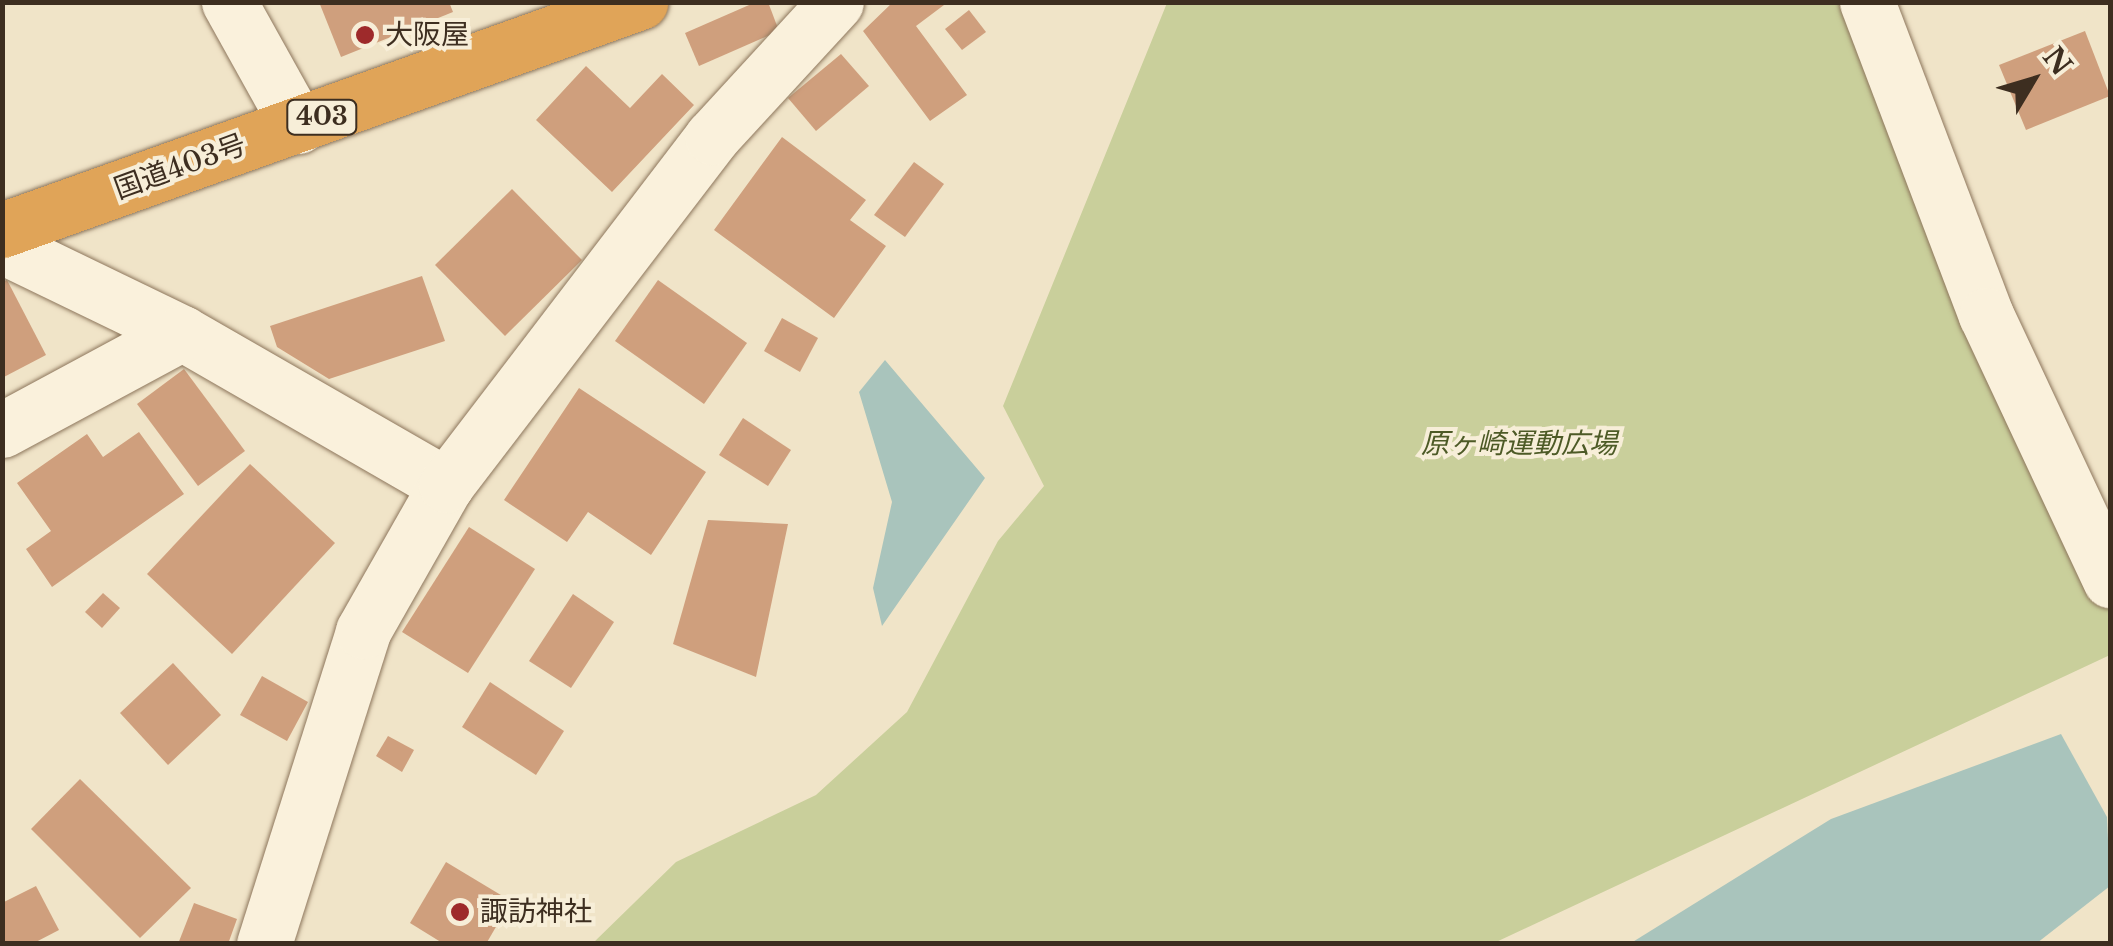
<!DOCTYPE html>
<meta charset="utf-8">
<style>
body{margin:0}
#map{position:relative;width:2113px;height:946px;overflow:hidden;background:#f0e4c8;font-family:"Libre Baskerville","Noto Sans JP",serif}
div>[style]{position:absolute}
.green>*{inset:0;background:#c9cf9b}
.water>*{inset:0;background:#a9c4bc}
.building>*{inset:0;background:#cf9f7d}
.roads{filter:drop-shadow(0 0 2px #8d765c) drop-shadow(0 0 2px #8d765c)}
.minor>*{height:55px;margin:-27.5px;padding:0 27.5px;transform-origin:27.5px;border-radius:27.5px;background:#faf1dc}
.highway>*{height:55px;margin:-27.5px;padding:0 27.5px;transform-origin:27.5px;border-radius:27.5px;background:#e0a458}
.dots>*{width:28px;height:28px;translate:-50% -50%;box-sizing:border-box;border:5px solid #f7eed8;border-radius:50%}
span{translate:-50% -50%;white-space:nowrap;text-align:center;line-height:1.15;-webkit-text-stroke:8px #f7eed8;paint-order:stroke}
.shield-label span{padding:2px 8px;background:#f7eed8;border:2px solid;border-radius:8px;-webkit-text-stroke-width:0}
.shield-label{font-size:25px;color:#3d2e20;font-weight:700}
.poi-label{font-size:28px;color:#3d2e20}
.left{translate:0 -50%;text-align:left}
.street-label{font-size:28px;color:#3d2e20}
.park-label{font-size:28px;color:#4d5a26;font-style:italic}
.frame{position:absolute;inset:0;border:5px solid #3d2e20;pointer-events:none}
.north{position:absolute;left:1983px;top:30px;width:100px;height:100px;-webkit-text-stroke:8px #f7eed8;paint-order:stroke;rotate:52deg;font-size:28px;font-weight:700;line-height:40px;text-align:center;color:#3d2e20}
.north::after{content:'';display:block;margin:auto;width:35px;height:45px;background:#3d2e20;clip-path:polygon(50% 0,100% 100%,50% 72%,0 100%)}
</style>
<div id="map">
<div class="green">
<i style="clip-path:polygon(1167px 3px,1867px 3px,2110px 580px,2110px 655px,1494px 943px,592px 944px,676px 862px,816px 795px,907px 712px,998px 541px,1044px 486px,1003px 406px)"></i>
</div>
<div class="water">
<i style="clip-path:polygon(885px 360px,985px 478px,882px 626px,873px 588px,892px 502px,859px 392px)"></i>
<i style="clip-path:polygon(2061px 734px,2107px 817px,2110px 886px,2037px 943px,1631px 943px,1831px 819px)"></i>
</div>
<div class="building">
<i style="clip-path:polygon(319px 2px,449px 2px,453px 12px,341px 57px)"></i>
<i style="clip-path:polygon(756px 2px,768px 2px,779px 31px,699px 66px,685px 33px)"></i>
<i style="clip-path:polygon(893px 2px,948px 2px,916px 26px,967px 95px,930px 121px,863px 31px)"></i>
<i style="clip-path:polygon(969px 10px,986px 32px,962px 50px,945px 29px)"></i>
<i style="clip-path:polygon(2085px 31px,2110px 96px,2026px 130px,1999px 65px)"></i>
<i style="clip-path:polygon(841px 54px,869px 86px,816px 131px,788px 98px)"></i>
<i style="clip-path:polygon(586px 66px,630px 108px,662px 74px,694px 105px,612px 192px,536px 120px)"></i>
<i style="clip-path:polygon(782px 137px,866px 200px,850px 220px,886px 246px,834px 318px,714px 230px)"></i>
<i style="clip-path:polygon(914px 162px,944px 184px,905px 237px,874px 215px)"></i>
<i style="clip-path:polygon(512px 189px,582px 260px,505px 336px,435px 265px)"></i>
<i style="clip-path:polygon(422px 276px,445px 341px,329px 379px,277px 347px,270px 326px)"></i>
<i style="clip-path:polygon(7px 280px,46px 355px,2px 378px,2px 282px)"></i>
<i style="clip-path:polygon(658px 280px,747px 343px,704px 404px,615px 341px)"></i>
<i style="clip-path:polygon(782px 318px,818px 338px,800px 372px,764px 351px)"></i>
<i style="clip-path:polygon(184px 369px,245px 451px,198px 486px,137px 404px)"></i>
<i style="clip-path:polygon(579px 388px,706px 472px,651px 555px,588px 512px,567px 542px,504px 500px)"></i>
<i style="clip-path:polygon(743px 418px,791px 450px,768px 486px,719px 455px)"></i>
<i style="clip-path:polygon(139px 432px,184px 494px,52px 587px,26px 549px,51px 531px,17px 483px,87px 434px,103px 457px)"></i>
<i style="clip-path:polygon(250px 464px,335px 543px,232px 654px,147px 574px)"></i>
<i style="clip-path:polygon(708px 520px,788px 524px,756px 677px,673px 644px)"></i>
<i style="clip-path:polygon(469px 527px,535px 569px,468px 673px,402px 632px)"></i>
<i style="clip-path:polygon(103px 593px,120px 608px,102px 628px,85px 612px)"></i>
<i style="clip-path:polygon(573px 594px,614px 622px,571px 688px,529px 661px)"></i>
<i style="clip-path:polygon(173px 663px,221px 715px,168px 765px,120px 713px)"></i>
<i style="clip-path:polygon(262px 676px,308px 702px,287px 741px,240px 715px)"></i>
<i style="clip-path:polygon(490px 682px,564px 731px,536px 775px,462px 727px)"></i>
<i style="clip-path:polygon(388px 736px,414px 750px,402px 772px,376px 756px)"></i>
<i style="clip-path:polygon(80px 779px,191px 888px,140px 938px,31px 829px)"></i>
<i style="clip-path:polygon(446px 862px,511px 901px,486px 944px,444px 944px,410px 923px)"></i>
<i style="clip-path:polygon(36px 886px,59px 930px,32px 944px,2px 944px,2px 903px)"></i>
<i style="clip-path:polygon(194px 903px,237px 919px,228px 944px,178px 944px)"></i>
</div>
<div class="roads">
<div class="minor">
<i style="left:229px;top:2px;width:142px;rotate:60.9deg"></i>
<i style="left:1867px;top:2px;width:335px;rotate:69.2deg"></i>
<i style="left:1986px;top:315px;width:293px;rotate:64.9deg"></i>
<i style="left:2px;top:246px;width:200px;rotate:25.8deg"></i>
<i style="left:182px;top:333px;width:305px;rotate:29.9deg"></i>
<i style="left:2px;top:430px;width:204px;rotate:-28.3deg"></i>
<i style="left:264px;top:944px;width:328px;rotate:-72.4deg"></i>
<i style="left:363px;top:631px;width:168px;rotate:-60.4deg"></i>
<i style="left:446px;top:485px;width:438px;rotate:-52.6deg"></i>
<i style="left:712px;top:137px;width:183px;rotate:-47.4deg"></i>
</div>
<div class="highway">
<i style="left:2px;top:230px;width:678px;rotate:-19.67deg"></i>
</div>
</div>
<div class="dots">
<i style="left:365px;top:35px;background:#9e2a2b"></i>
<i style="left:460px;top:912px;background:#9e2a2b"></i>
</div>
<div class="shield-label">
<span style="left:322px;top:117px">403</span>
</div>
<div class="poi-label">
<span class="left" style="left:385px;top:35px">大阪屋</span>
<span class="left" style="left:480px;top:912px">諏訪神社</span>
</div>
<div class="street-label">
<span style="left:180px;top:167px;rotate:-20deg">国道403号</span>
</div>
<div class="park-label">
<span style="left:1519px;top:444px">原ヶ崎運動広場</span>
</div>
<div class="frame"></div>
<div class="north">N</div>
</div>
